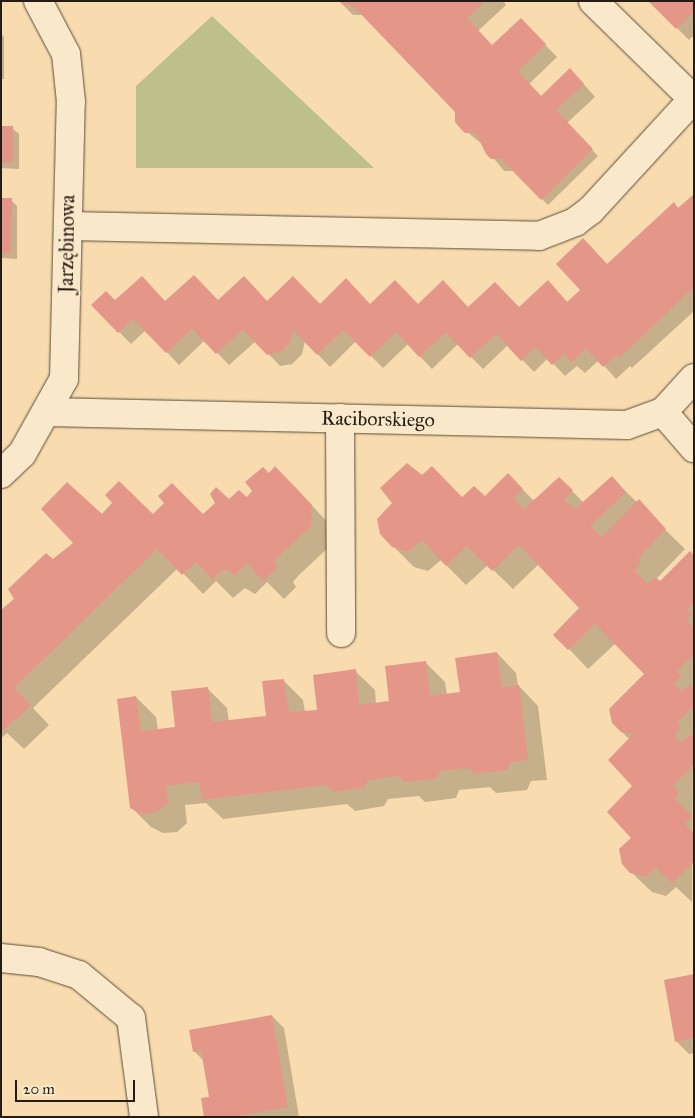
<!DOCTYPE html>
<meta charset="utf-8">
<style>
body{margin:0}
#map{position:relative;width:695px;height:1118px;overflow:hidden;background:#f8dcaf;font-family:"IM FELL Great Primer",serif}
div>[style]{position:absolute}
.green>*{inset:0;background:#bec08a}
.shadow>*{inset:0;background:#0003}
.building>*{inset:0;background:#e49789}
.roads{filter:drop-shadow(0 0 1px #5a4c3a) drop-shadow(0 0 1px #5a4c3a)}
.minor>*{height:28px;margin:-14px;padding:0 14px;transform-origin:14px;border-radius:14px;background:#fae8cb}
span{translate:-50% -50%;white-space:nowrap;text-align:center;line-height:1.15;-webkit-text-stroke:4px #fae8cb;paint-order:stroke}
.street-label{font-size:20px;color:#251c13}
.frame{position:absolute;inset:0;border:2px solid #251c13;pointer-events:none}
.scale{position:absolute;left:15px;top:1080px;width:120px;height:22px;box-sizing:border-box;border:2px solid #251c13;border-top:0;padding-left:6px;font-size:15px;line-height:18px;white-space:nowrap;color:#251c13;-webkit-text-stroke:4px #fae8cb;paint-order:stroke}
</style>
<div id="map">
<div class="green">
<i style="clip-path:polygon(212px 16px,374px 168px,136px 168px,136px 86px)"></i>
</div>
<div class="shadow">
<i style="clip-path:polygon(339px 1px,503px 1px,506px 5px,478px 31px,493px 47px,521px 20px,557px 57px,529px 84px,542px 97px,582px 82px,595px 97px,567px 123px,598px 156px,548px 205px,514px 171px,504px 171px,483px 145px,461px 127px,453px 108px,363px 15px,353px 15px)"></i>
<i style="clip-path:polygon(650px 1px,694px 1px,694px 35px,689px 40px)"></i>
<i style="clip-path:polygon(1px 34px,4px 37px,4px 79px,1px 79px)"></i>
<i style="clip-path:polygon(1px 127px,12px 128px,19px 134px,19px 169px,1px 168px)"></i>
<i style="clip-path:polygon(694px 195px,694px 311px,632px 368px,630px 366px,616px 379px,599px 360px,585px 373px,577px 366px,565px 376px,548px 358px,534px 372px,508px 345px,483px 369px,458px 344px,432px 369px,408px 344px,383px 368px,356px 341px,330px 367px,305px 341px,302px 354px,292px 364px,280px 366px,256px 341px,229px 365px,205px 340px,179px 365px,146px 330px,131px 344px,93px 305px,218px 301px,519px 308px,560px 294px,568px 303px,674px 204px,679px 209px)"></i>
<i style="clip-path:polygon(1px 199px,11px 200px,17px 206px,17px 259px,1px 258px)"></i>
<i style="clip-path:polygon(269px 475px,295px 487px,331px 526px,330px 546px,298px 576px,293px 582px,296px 587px,284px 599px,267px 582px,255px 594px,245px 588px,233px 598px,216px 581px,203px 594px,178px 568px,33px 708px,49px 725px,24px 749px,7px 733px,1px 738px,1px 611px,102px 516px,203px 516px,229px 501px,247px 499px)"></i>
<i style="clip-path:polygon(508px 475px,534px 501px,559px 478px,584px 503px,612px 478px,685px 549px,657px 578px,660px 583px,694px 556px,692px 902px,676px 887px,666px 896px,652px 892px,631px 872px,634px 786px,630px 740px,613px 723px,646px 674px,616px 643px,588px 669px,569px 649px,581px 608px,539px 564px,513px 589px,488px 565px,466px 585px,441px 560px,428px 571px,414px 567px,393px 546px,422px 476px,462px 498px,485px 498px)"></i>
<i style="clip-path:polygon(497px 653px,516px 673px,518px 685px,538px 706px,547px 780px,531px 781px,527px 790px,496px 793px,490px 787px,459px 790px,456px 798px,425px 802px,419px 796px,388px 799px,384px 806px,355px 811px,347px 804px,223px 819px,206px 803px,185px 805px,187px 823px,177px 832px,163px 833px,151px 827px,131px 807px,136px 697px,156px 717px,158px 730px,176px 728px,207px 688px,227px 708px,229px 722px,268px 717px,283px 680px,303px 700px,305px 712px,319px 711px,355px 671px,375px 690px,376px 703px,390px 702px,425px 662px,445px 682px,447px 695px,462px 693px)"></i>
<i style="clip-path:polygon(694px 976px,694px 1053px,689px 1054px,677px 1042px)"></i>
<i style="clip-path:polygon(272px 1016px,284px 1028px,299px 1117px,205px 1117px,210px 1098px,204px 1061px,194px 1051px)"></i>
</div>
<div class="building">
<i style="clip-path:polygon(337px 1px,485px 1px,467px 18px,492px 45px,521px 18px,546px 44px,518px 71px,541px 96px,570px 68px,584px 84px,556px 110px,593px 149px,541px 200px,501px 159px,491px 159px,486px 154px,476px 133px,465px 133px,460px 128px,455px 122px,455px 112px,354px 7px)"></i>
<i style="clip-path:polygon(648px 1px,694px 1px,694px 12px,676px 29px)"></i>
<i style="clip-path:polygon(1px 126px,13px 126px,13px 163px,1px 163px)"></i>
<i style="clip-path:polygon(694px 194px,694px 287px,620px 357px,617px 355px,603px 367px,586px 349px,572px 362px,564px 354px,552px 365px,535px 347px,521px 361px,496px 334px,470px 358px,446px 333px,419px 357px,396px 332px,370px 357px,343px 330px,317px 355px,293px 330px,290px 342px,280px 352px,267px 355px,243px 330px,216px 354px,192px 329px,166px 353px,133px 319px,118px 333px,91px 305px,106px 291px,115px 300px,142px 276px,165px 301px,194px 275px,218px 300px,244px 276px,267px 301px,293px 276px,320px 304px,346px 278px,370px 304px,395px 280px,418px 304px,443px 280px,468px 307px,495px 282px,519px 307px,548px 280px,567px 302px,580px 290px,556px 264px,583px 238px,607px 264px,674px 202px,678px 208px)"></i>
<i style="clip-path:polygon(1px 198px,12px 198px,11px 253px,1px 253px)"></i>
<i style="clip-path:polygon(407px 463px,422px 475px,432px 466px,462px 497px,474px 486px,485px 496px,508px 473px,523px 489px,513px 499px,524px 509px,559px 477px,573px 490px,564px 500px,575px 509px,612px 476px,626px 492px,590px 526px,602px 537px,639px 499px,666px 529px,638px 558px,641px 563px,635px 571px,647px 583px,655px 577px,660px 581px,690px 551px,694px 555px,694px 602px,687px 609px,692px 614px,686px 620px,694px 628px,694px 655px,677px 671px,681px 676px,674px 684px,681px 691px,690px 685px,694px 689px,694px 706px,677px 722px,681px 728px,674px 735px,681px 742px,691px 734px,694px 738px,694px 765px,673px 785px,679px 793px,675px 799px,692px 816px,685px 824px,694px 833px,694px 862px,672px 883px,656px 868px,645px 877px,630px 873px,622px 864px,619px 849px,631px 838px,607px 812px,632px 786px,608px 760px,633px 734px,621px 732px,612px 723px,609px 709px,644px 674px,595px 624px,568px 650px,553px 635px,579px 608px,519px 545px,492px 571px,467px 546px,446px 566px,422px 540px,408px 552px,392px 547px,380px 534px,377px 519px,392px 503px,380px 488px)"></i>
<i style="clip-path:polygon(275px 466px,312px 505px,311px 526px,278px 557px,274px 562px,278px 567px,263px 581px,247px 563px,235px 575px,225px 569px,212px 579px,196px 562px,182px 575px,157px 549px,14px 688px,31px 705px,4px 730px,1px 728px,1px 610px,14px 599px,8px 589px,46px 553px,53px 559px,73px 543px,41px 509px,67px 482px,102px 514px,112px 503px,105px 495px,119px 481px,153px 514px,164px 503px,158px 496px,172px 483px,203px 514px,215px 503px,210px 494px,216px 487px,229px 499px,239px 490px,247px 497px,252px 491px,245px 482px,263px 467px,269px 473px)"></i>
<i style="clip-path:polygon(497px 652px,502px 687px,519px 685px,528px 760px,511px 762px,507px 770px,475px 774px,469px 768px,440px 771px,436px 779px,404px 782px,398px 776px,368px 780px,365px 787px,334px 792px,326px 785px,202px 800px,199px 782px,166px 786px,168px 803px,157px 812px,142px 814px,130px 808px,117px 699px,136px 696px,141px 731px,175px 727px,171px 691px,208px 687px,212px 722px,266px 716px,262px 681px,284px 679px,289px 712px,317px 710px,313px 675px,356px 669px,359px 705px,389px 701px,385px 666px,426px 661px,430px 696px,460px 692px,455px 658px)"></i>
<i style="clip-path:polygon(694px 974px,694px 1038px,675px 1042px,664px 980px)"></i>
<i style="clip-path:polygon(272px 1015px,288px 1107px,231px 1117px,204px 1117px,201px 1098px,209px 1097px,201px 1050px,193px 1052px,189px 1030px)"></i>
</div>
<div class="roads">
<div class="minor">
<i style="left:593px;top:1px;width:141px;rotate:44.4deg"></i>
<i style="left:68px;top:226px;width:471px;rotate:1.2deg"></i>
<i style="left:539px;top:236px;width:39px;rotate:-21deg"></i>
<i style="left:575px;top:222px;width:20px;rotate:-37deg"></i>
<i style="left:591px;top:210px;width:151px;rotate:-47.4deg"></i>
<i style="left:46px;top:412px;width:581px;rotate:1.28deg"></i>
<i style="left:627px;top:425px;width:38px;rotate:-20deg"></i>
<i style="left:663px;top:412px;width:46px;rotate:-47.6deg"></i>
<i style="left:663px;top:412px;width:48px;rotate:49.3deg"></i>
<i style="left:340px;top:418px;width:215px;rotate:89.7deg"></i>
<i style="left:1px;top:474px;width:29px;rotate:-44deg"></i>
<i style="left:22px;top:454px;width:86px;rotate:-60.8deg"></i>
<i style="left:64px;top:379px;width:277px;rotate:-88.6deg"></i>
<i style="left:71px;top:102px;width:48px;rotate:-95.9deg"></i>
<i style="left:66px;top:54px;width:60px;rotate:-117.8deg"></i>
<i style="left:1px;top:958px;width:38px;rotate:6deg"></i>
<i style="left:39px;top:962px;width:42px;rotate:18deg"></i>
<i style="left:79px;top:975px;width:67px;rotate:39.6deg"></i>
<i style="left:131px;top:1018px;width:100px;rotate:82.5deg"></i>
</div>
</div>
<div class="street-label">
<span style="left:67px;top:244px;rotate:-89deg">Jarzębinowa</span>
<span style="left:378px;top:419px;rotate:1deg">Raciborskiego</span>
</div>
<div class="frame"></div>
<div class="scale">20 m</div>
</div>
